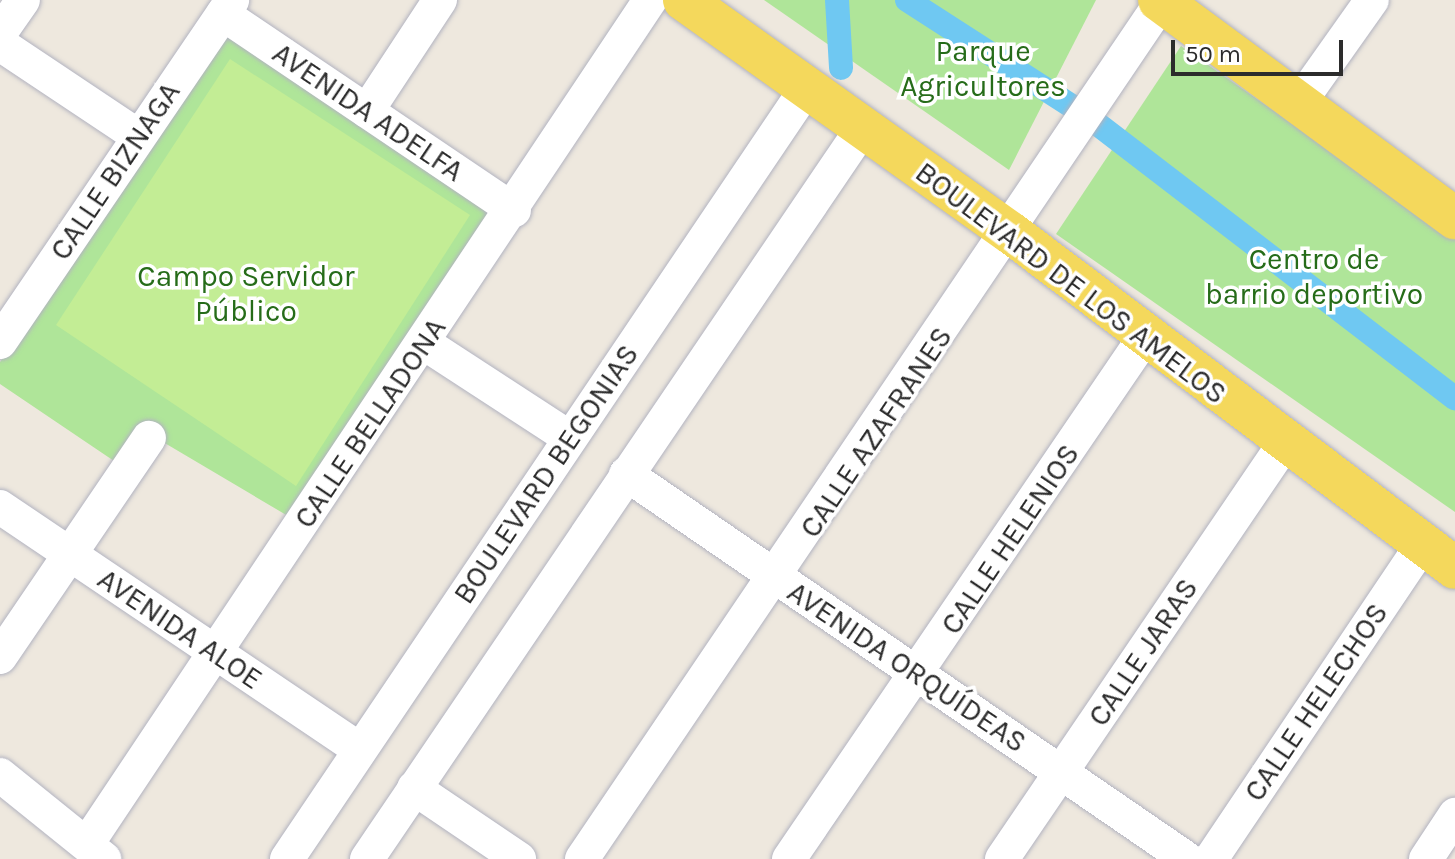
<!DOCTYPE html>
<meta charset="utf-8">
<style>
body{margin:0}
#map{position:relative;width:1455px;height:859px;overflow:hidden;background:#eee8de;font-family:Karla,sans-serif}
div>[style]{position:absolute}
.green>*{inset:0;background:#afe599}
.pitch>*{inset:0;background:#c3ed95}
.canal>*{height:24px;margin:-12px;padding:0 12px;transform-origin:12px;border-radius:12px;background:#6fc8f2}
.roads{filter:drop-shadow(0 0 2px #b2b3c0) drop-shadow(0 0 2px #b2b3c0)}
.minor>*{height:34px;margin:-17px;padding:0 17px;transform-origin:17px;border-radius:17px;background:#fff}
.major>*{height:42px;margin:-21px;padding:0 21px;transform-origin:21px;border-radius:21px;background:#f4d85c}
span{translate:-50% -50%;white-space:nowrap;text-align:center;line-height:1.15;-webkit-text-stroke:7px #fff;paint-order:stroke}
.park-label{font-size:30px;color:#266c19}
.street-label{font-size:30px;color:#2c2c2c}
.scale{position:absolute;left:1171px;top:40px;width:172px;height:36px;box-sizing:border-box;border:4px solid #2c2c2c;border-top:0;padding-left:10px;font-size:24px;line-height:28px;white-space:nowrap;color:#2c2c2c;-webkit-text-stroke:6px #fff;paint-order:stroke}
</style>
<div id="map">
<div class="green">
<i style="clip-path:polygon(764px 0,1096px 0,1009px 170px)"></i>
<i style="clip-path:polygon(228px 36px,493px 211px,293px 519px,141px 429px,117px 463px,0 384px,0 362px)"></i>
<i style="clip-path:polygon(1181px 46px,1455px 237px,1455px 512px,1056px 234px)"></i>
</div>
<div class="pitch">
<i style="clip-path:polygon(230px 59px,470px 215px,296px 486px,56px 325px)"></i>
</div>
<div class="canal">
<i style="left:837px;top:0;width:68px;rotate:86.6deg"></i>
<i style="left:907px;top:0;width:214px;rotate:32.8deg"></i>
<i style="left:1087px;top:116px;width:464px;rotate:37.5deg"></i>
</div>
<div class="roads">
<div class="minor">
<i style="left:223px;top:14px;width:351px;rotate:34deg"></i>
<i style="left:0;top:33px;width:40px;rotate:-55.1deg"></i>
<i style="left:0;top:44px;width:166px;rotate:33.7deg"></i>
<i style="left:1299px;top:103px;width:126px;rotate:-54.7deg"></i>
<i style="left:367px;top:111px;width:133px;rotate:-56.7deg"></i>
<i style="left:0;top:342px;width:413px;rotate:-55.8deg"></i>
<i style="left:424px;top:343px;width:174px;rotate:33.1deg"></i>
<i style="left:626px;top:474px;width:680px;rotate:34.46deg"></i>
<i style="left:0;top:507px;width:434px;rotate:34deg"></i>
<i style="left:0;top:657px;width:265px;rotate:-55.8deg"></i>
<i style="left:0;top:775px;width:134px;rotate:38.9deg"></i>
<i style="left:414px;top:788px;width:127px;rotate:34.1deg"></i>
<i style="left:87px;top:844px;width:1015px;rotate:-56.29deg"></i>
<i style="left:287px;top:859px;width:929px;rotate:-56.02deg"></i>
<i style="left:367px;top:859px;width:882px;rotate:-55.86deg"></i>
<i style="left:582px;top:859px;width:1037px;rotate:-55.93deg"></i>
<i style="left:789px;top:859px;width:634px;rotate:-55.73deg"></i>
<i style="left:1002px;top:859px;width:502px;rotate:-55.8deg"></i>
<i style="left:1211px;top:859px;width:378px;rotate:-56.1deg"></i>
<i style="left:1426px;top:859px;width:53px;rotate:-56.6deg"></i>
</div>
<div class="major">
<i style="left:684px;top:0;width:402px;rotate:35.5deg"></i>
<i style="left:1011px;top:233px;width:556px;rotate:37.03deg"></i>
<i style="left:1159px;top:0;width:368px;rotate:36.4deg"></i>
</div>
</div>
<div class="park-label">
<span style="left:983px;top:68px">Parque<br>Agricultores</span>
<span style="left:1314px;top:276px">Centro de<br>barrio deportivo</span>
<span style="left:246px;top:293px">Campo Servidor<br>Público</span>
</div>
<div class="street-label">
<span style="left:368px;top:112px;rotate:34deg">AVENIDA ADELFA</span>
<span style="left:115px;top:171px;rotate:-56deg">CALLE BIZNAGA</span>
<span style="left:1071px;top:283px;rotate:37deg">BOULEVARD DE LOS AMELOS</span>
<span style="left:370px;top:423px;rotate:-56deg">CALLE BELLADONA</span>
<span style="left:876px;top:432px;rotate:-56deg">CALLE AZAFRANES</span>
<span style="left:546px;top:474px;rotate:-56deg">BOULEVARD BEGONIAS</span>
<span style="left:1010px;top:539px;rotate:-56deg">CALLE HELENIOS</span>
<span style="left:180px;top:629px;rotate:34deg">AVENIDA ALOE</span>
<span style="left:1143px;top:652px;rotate:-56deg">CALLE JARAS</span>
<span style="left:907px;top:667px;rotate:34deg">AVENIDA ORQUÍDEAS</span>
<span style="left:1316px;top:702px;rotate:-56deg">CALLE HELECHOS</span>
</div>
<div class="scale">50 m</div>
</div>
